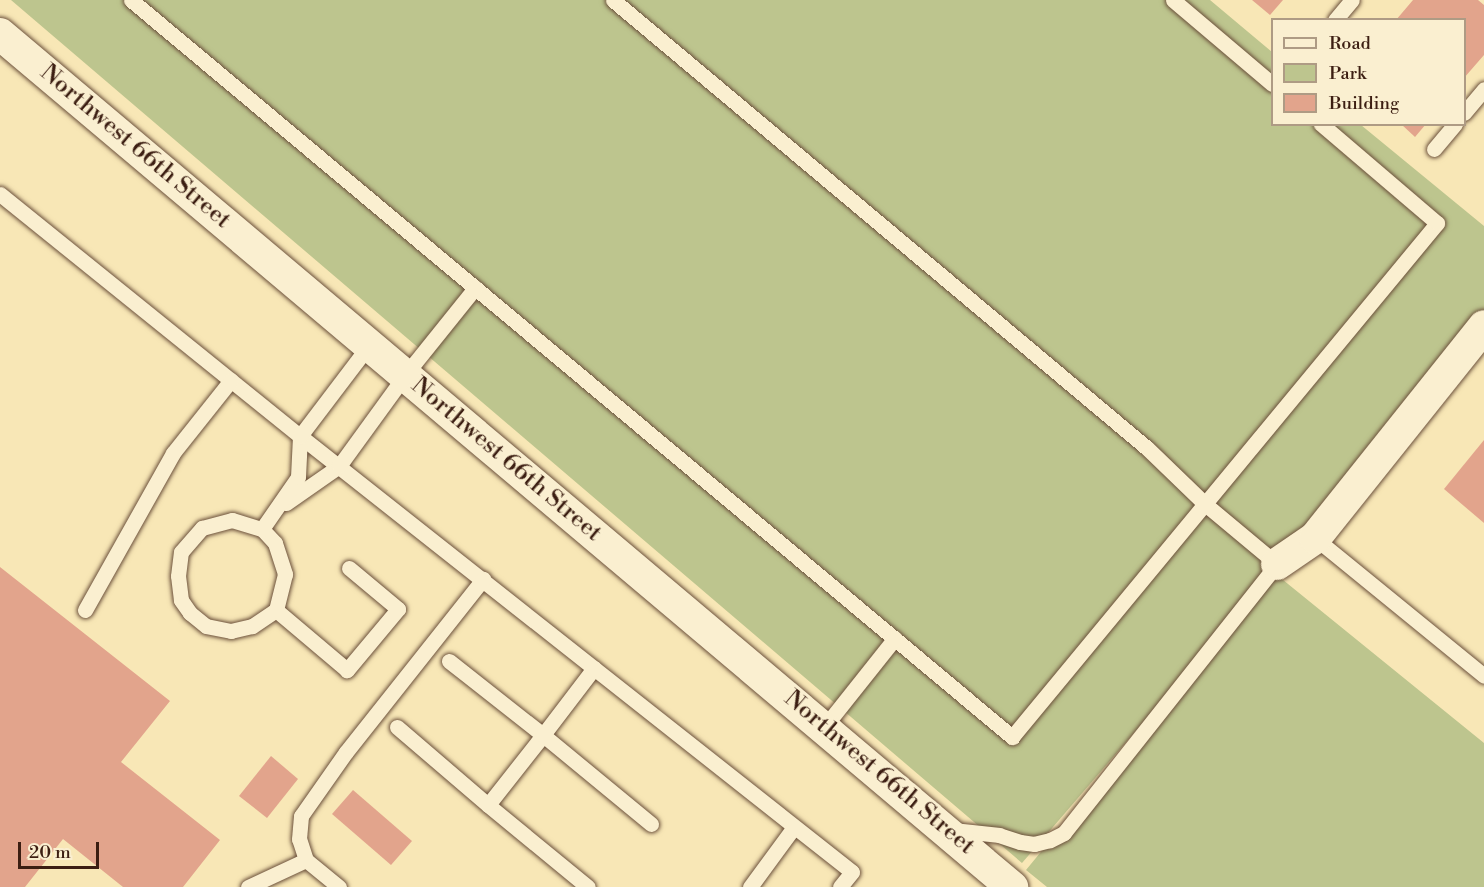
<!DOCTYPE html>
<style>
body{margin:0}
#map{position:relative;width:1484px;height:887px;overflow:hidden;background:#f8e7b6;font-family:"Libre Bodoni",serif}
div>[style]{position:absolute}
.green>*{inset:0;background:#bdc58e}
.building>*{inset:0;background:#e2a48c}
.roads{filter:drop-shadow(0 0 2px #6b503b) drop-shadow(0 0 2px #6b503b)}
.service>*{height:15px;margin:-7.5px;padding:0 7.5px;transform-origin:7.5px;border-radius:7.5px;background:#faefd0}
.minor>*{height:32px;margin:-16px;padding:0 16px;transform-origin:16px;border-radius:16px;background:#faefd0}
span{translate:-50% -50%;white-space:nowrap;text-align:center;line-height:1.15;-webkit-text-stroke:5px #faefd0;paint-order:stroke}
.street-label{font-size:24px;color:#3c1e12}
.legend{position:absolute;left:1271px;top:18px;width:195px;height:108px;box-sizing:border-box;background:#faefd0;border:2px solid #ae9b84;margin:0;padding:8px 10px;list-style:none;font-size:18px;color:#3c1e12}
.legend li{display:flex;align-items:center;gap:12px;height:30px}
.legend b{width:30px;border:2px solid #ae9b84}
.scale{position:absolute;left:18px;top:842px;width:81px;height:27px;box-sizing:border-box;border:3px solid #3c1e12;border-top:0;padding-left:8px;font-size:18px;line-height:21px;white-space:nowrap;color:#3c1e12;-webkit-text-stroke:4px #faefd0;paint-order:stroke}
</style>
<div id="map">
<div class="green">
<i style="clip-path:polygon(11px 0,1210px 0,1272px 52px,1272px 124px,1361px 125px,1484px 226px,1484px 324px,1272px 571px,1484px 743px,1484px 887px,1047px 887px,1026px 870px,1244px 605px,1022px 863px)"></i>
</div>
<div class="building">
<i style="clip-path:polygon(1252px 0,1283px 0,1270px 15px)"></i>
<i style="clip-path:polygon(1413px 0,1478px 0,1484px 5px,1484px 55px,1464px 78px,1464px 20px,1396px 20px)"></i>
<i style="clip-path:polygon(1401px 124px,1426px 124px,1415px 137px)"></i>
<i style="clip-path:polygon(1484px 440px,1484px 523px,1444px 489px)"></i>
<i style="clip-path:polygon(0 567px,170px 701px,121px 762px,220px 840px,183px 887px,123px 887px,63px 839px,25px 887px,0 887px)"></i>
<i style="clip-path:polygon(271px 756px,298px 779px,267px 818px,239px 796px)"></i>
<i style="clip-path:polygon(353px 790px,412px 841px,391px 865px,332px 814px)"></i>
</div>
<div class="roads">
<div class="service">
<i style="left:131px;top:0;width:1149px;rotate:39.91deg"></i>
<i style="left:1012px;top:737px;width:667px;rotate:-50.41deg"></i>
<i style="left:1437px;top:223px;width:153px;rotate:-139.5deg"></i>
<i style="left:613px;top:0;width:697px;rotate:40deg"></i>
<i style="left:1147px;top:448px;width:81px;rotate:44deg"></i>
<i style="left:1205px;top:504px;width:94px;rotate:39.8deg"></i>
<i style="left:1277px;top:564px;width:343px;rotate:128.4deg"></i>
<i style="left:1064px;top:833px;width:16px;rotate:153deg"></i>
<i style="left:1050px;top:840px;width:16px;rotate:166deg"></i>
<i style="left:1034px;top:844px;width:14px;rotate:-172deg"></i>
<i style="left:1020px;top:842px;width:22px;rotate:-162deg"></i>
<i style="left:999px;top:835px;width:46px;rotate:-173.8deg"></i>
<i style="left:1173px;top:0;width:130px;rotate:40.3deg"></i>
<i style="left:1335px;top:20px;width:26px;rotate:-50deg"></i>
<i style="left:1464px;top:113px;width:31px;rotate:-50deg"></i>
<i style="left:1434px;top:149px;width:33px;rotate:-50deg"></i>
<i style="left:0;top:194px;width:385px;rotate:38.9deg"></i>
<i style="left:300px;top:436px;width:703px;rotate:38.3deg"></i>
<i style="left:852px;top:872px;width:19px;rotate:129deg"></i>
<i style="left:286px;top:503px;width:65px;rotate:-34.9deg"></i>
<i style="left:339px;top:466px;width:112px;rotate:-54deg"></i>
<i style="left:405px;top:375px;width:112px;rotate:-51.2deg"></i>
<i style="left:262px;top:529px;width:19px;rotate:47deg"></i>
<i style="left:275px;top:543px;width:33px;rotate:72deg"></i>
<i style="left:285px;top:574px;width:37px;rotate:104deg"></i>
<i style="left:1315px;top:538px;width:218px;rotate:39.2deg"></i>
<i style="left:349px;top:568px;width:64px;rotate:39.9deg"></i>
<i style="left:398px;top:609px;width:80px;rotate:129.9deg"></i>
<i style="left:347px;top:670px;width:93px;rotate:-139.8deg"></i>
<i style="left:276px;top:610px;width:29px;rotate:146deg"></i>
<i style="left:252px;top:626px;width:22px;rotate:167deg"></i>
<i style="left:231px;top:631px;width:25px;rotate:-169deg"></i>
<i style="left:206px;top:626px;width:21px;rotate:-141deg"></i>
<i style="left:190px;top:613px;width:16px;rotate:-125deg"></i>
<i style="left:181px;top:600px;width:24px;rotate:-97deg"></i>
<i style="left:178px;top:576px;width:24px;rotate:-83deg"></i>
<i style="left:181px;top:552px;width:32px;rotate:-49deg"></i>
<i style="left:202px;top:528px;width:31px;rotate:-15deg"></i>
<i style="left:232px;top:520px;width:31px;rotate:17deg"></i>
<i style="left:262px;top:529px;width:63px;rotate:-55.3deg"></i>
<i style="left:298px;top:477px;width:41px;rotate:-87.2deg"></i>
<i style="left:300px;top:436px;width:114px;rotate:-52.8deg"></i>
<i style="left:85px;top:610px;width:180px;rotate:-60.7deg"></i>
<i style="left:173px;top:453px;width:93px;rotate:-51.5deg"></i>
<i style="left:449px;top:661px;width:120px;rotate:38.2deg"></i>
<i style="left:543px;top:735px;width:89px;rotate:128.2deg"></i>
<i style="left:488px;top:805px;width:129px;rotate:39.4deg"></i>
<i style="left:594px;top:668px;width:84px;rotate:127.3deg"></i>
<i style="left:543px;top:735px;width:140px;rotate:39.5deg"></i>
<i style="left:825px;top:726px;width:112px;rotate:-51.5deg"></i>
<i style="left:397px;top:727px;width:120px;rotate:40.6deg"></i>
<i style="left:248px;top:887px;width:64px;rotate:-25deg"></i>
<i style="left:339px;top:887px;width:43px;rotate:-140.7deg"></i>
<i style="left:306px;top:860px;width:22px;rotate:-108deg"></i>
<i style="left:299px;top:839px;width:23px;rotate:-85deg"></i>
<i style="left:301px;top:816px;width:78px;rotate:-54.9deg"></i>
<i style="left:346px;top:752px;width:221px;rotate:-51.6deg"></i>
<i style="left:750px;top:887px;width:74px;rotate:-53.7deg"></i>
</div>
<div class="minor">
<i style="left:0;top:34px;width:1324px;rotate:40.13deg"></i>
<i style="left:1277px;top:564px;width:46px;rotate:-34.4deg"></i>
<i style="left:1315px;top:538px;width:271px;rotate:-51.4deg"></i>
</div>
</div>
<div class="street-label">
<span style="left:135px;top:147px;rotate:40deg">Northwest 66th Street</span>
<span style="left:506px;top:460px;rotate:40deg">Northwest 66th Street</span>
<span style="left:879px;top:773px;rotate:40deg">Northwest 66th Street</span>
</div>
<ul class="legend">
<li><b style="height:8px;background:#faefd0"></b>Road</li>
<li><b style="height:16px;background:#bdc58e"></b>Park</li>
<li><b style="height:16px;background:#e2a48c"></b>Building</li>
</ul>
<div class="scale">20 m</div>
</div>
